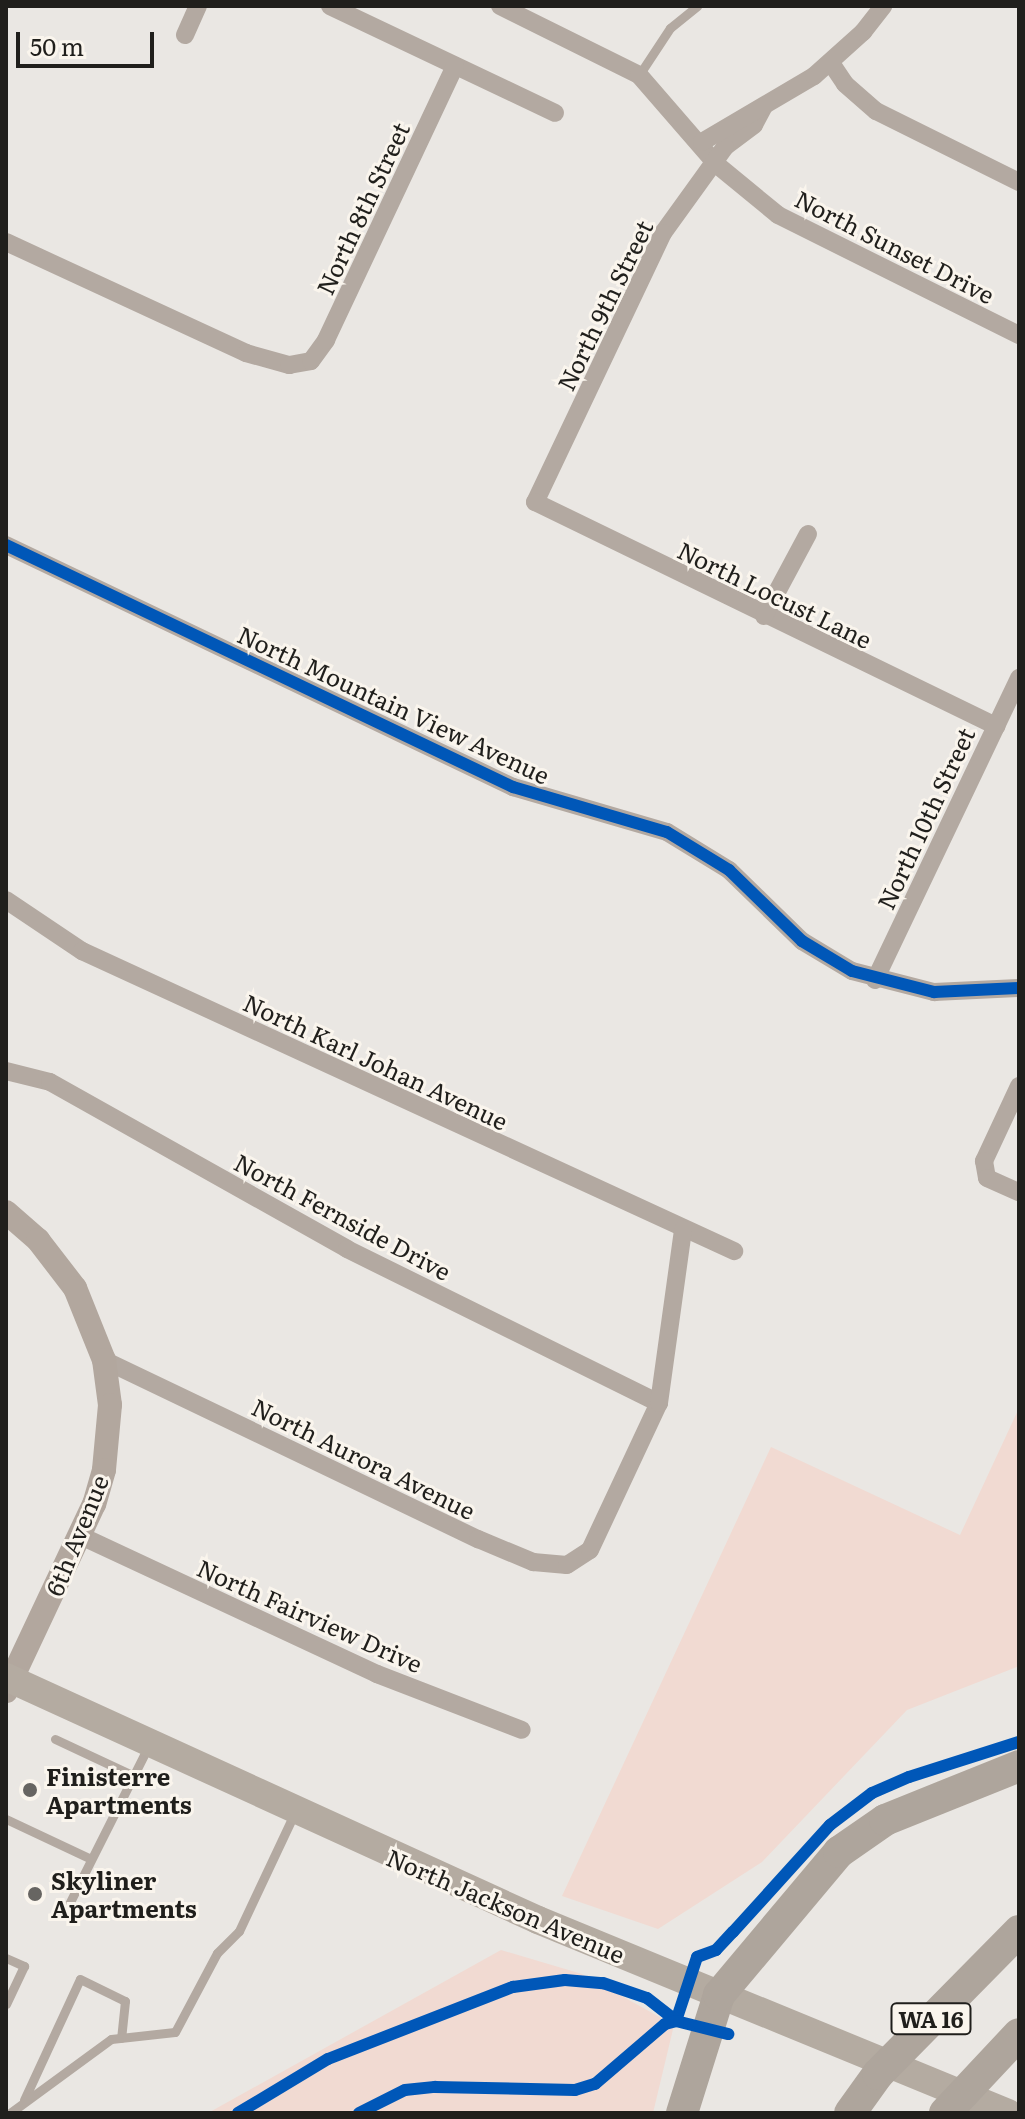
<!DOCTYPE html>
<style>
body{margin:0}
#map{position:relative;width:1025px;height:2119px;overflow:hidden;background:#eae7e3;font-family:Literata,serif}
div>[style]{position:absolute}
.green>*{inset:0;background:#f1dad2}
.lane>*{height:9px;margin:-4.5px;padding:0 4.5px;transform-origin:4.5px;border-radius:4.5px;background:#b3a9a1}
.street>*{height:18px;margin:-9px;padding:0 9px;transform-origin:9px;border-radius:9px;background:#b3a9a1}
.secondary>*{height:24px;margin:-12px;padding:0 12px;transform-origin:12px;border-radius:12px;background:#b2a79e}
.primary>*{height:28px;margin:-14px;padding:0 14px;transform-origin:14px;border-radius:14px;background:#b4aba1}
.highway>*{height:32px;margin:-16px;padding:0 16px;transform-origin:16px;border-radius:16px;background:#aea59c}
.cycleway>*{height:12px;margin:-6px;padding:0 6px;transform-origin:6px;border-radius:6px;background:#0057b8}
.dots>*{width:22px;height:22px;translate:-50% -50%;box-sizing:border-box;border:4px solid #faf5ed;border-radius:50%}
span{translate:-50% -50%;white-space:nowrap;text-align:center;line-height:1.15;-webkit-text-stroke:6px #faf5ed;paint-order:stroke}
.shield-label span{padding:2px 6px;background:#faf5ed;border:2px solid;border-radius:6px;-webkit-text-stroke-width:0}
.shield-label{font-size:22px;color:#201f1c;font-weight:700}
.street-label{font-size:24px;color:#201f1c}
.poi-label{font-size:24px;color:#201f1c;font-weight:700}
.left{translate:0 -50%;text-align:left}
.frame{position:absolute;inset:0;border:8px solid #201f1c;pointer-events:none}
.scale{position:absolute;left:16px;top:32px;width:138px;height:36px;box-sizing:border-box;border:4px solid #201f1c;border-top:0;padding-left:10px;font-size:24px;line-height:28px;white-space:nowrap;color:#201f1c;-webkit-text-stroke:6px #faf5ed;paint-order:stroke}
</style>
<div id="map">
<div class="green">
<i style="clip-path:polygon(1019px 1408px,1019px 1666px,907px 1710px,762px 1862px,658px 1929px,562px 1896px,771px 1447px,960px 1535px)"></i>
<i style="clip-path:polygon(501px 1950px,582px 1974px,674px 2025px,653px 2113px,208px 2113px)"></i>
</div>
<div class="lane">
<i style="left:639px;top:75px;width:56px;rotate:-56.6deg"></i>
<i style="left:670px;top:28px;width:35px;rotate:-39deg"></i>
<i style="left:55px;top:1739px;width:87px;rotate:25.1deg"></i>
<i style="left:6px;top:1819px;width:94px;rotate:25.2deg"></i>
<i style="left:69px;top:1904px;width:176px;rotate:-63.3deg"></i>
<i style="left:6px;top:1958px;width:20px;rotate:24deg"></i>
<i style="left:24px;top:1966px;width:42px;rotate:115.3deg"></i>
<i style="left:24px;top:2100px;width:133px;rotate:-65.2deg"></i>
<i style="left:80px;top:1979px;width:50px;rotate:26.1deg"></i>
<i style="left:125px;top:2001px;width:37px;rotate:96deg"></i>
<i style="left:10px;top:2113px;width:125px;rotate:-36.2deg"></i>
<i style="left:111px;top:2039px;width:64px;rotate:-6.2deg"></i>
<i style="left:175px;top:2032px;width:89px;rotate:-62deg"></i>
<i style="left:217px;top:1953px;width:31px;rotate:-45deg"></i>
<i style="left:239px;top:1931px;width:129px;rotate:-64.8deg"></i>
</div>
<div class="street">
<i style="left:330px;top:6px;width:249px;rotate:25.4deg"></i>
<i style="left:500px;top:6px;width:155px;rotate:26.4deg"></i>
<i style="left:639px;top:75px;width:118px;rotate:49.1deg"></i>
<i style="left:716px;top:164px;width:80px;rotate:39.4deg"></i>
<i style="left:778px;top:215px;width:269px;rotate:26.5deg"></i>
<i style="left:185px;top:35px;width:32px;rotate:-66deg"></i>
<i style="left:831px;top:63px;width:25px;rotate:56deg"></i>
<i style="left:845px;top:84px;width:41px;rotate:41.1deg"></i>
<i style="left:876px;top:111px;width:160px;rotate:26.4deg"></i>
<i style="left:764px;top:106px;width:21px;rotate:118deg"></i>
<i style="left:754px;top:125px;width:36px;rotate:143deg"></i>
<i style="left:725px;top:147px;width:106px;rotate:125.8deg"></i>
<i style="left:663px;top:233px;width:298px;rotate:115.4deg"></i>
<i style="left:535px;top:502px;width:513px;rotate:25.92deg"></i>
<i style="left:702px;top:142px;width:130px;rotate:-30.5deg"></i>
<i style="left:814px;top:76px;width:66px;rotate:-41.9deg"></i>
<i style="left:863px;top:32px;width:33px;rotate:-52deg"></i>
<i style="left:6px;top:242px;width:264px;rotate:24.8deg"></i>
<i style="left:246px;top:353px;width:45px;rotate:15.6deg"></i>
<i style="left:289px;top:365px;width:22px;rotate:-10deg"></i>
<i style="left:311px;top:361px;width:26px;rotate:-54deg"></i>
<i style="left:326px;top:340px;width:303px;rotate:-64.8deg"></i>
<i style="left:6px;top:545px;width:562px;rotate:25.52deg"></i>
<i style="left:513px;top:787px;width:160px;rotate:16.3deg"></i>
<i style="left:667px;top:832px;width:73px;rotate:31.5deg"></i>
<i style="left:729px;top:870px;width:102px;rotate:44.2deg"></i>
<i style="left:802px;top:941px;width:58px;rotate:31deg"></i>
<i style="left:852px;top:971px;width:85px;rotate:14.4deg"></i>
<i style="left:934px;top:992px;width:85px;rotate:-2.7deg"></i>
<i style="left:764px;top:616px;width:93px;rotate:-61.8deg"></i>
<i style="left:6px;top:900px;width:92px;rotate:33.9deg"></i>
<i style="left:82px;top:951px;width:718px;rotate:24.71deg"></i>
<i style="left:875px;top:980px;width:335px;rotate:-64.5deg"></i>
<i style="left:6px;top:1071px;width:45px;rotate:14deg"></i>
<i style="left:50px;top:1082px;width:341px;rotate:29.3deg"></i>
<i style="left:347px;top:1249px;width:348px;rotate:26.3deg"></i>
<i style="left:1019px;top:1086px;width:83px;rotate:115deg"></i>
<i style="left:984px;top:1161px;width:17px;rotate:80deg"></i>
<i style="left:987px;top:1178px;width:35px;rotate:24deg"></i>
<i style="left:104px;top:1360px;width:415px;rotate:25.6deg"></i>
<i style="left:478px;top:1539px;width:60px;rotate:22.7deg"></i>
<i style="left:533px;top:1562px;width:34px;rotate:5deg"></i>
<i style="left:567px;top:1565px;width:27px;rotate:-33deg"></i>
<i style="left:590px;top:1550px;width:162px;rotate:-64.9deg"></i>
<i style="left:659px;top:1403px;width:175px;rotate:-82.1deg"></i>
<i style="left:81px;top:1536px;width:327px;rotate:25deg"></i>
<i style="left:377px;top:1674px;width:155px;rotate:21.1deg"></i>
</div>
<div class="secondary">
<i style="left:6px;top:1212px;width:43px;rotate:41.2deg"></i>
<i style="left:38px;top:1240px;width:61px;rotate:52.4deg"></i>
<i style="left:75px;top:1288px;width:78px;rotate:68.1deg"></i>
<i style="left:104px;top:1360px;width:45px;rotate:82.4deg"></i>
<i style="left:110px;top:1405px;width:65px;rotate:95.3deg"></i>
<i style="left:104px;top:1470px;width:35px;rotate:106deg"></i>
<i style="left:94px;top:1504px;width:207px;rotate:115.2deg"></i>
</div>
<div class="primary">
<i style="left:6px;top:1677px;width:585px;rotate:24.55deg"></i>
<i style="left:538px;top:1920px;width:508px;rotate:22.32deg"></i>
</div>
<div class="highway">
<i style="left:682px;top:2113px;width:124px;rotate:-72.6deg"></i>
<i style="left:719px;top:1995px;width:187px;rotate:-50deg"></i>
<i style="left:839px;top:1852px;width:56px;rotate:-34.8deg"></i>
<i style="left:885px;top:1820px;width:144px;rotate:-21.9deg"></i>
<i style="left:850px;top:2113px;width:48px;rotate:-54.3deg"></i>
<i style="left:878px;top:2074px;width:201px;rotate:-45.4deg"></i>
<i style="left:945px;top:2113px;width:108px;rotate:-46.9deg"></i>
</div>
<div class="cycleway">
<i style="left:6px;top:545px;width:562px;rotate:25.52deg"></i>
<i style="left:513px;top:787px;width:160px;rotate:16.3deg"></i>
<i style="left:667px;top:832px;width:73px;rotate:31.5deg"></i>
<i style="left:729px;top:870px;width:102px;rotate:44.2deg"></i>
<i style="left:802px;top:941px;width:58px;rotate:31deg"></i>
<i style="left:852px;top:971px;width:85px;rotate:14.4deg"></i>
<i style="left:934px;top:992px;width:85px;rotate:-2.7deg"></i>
<i style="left:676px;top:2021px;width:67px;rotate:-71.8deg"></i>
<i style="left:697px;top:1957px;width:20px;rotate:-20deg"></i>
<i style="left:716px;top:1950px;width:25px;rotate:-47deg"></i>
<i style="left:733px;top:1932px;width:144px;rotate:-47.8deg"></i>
<i style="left:830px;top:1825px;width:53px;rotate:-37.3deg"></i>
<i style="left:872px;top:1793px;width:40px;rotate:-23.4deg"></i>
<i style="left:909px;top:1777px;width:115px;rotate:-17.7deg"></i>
<i style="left:238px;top:2113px;width:105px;rotate:-31deg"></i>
<i style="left:328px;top:2059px;width:199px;rotate:-21.3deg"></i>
<i style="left:513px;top:1987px;width:52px;rotate:-7.7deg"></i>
<i style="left:565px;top:1980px;width:38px;rotate:5deg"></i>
<i style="left:603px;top:1983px;width:46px;rotate:18.8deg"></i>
<i style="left:647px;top:1998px;width:37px;rotate:38deg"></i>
<i style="left:359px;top:2113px;width:51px;rotate:-26.6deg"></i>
<i style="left:405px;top:2090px;width:30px;rotate:-6deg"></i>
<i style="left:435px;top:2087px;width:140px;rotate:1.2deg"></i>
<i style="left:575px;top:2090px;width:21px;rotate:-17deg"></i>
<i style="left:595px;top:2084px;width:92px;rotate:-40.6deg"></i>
<i style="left:665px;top:2024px;width:11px;rotate:-15deg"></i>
<i style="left:676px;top:2021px;width:54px;rotate:14deg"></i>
</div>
<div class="dots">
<i style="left:30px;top:1790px;background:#676562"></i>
<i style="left:35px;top:1894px;background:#676562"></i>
</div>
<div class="shield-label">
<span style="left:931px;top:2019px">WA 16</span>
</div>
<div class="street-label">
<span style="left:362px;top:208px;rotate:-65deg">North 8th Street</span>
<span style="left:895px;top:246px;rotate:27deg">North Sunset Drive</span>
<span style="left:604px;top:305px;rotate:-64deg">North 9th Street</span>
<span style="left:775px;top:594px;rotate:26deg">North Locust Lane</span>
<span style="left:394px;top:704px;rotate:25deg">North Mountain View Avenue</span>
<span style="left:925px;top:818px;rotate:-65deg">North 10th Street</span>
<span style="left:376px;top:1061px;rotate:25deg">North Karl Johan Avenue</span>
<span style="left:343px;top:1216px;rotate:28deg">North Fernside Drive</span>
<span style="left:364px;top:1458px;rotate:26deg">North Aurora Avenue</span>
<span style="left:76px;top:1535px;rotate:-68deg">6th Avenue</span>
<span style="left:310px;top:1615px;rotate:24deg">North Fairview Drive</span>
<span style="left:506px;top:1905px;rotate:23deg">North Jackson Avenue</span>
</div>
<div class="poi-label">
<span class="left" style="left:46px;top:1790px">Finisterre<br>Apartments</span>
<span class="left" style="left:51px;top:1894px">Skyliner<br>Apartments</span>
</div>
<div class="frame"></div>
<div class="scale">50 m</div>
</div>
